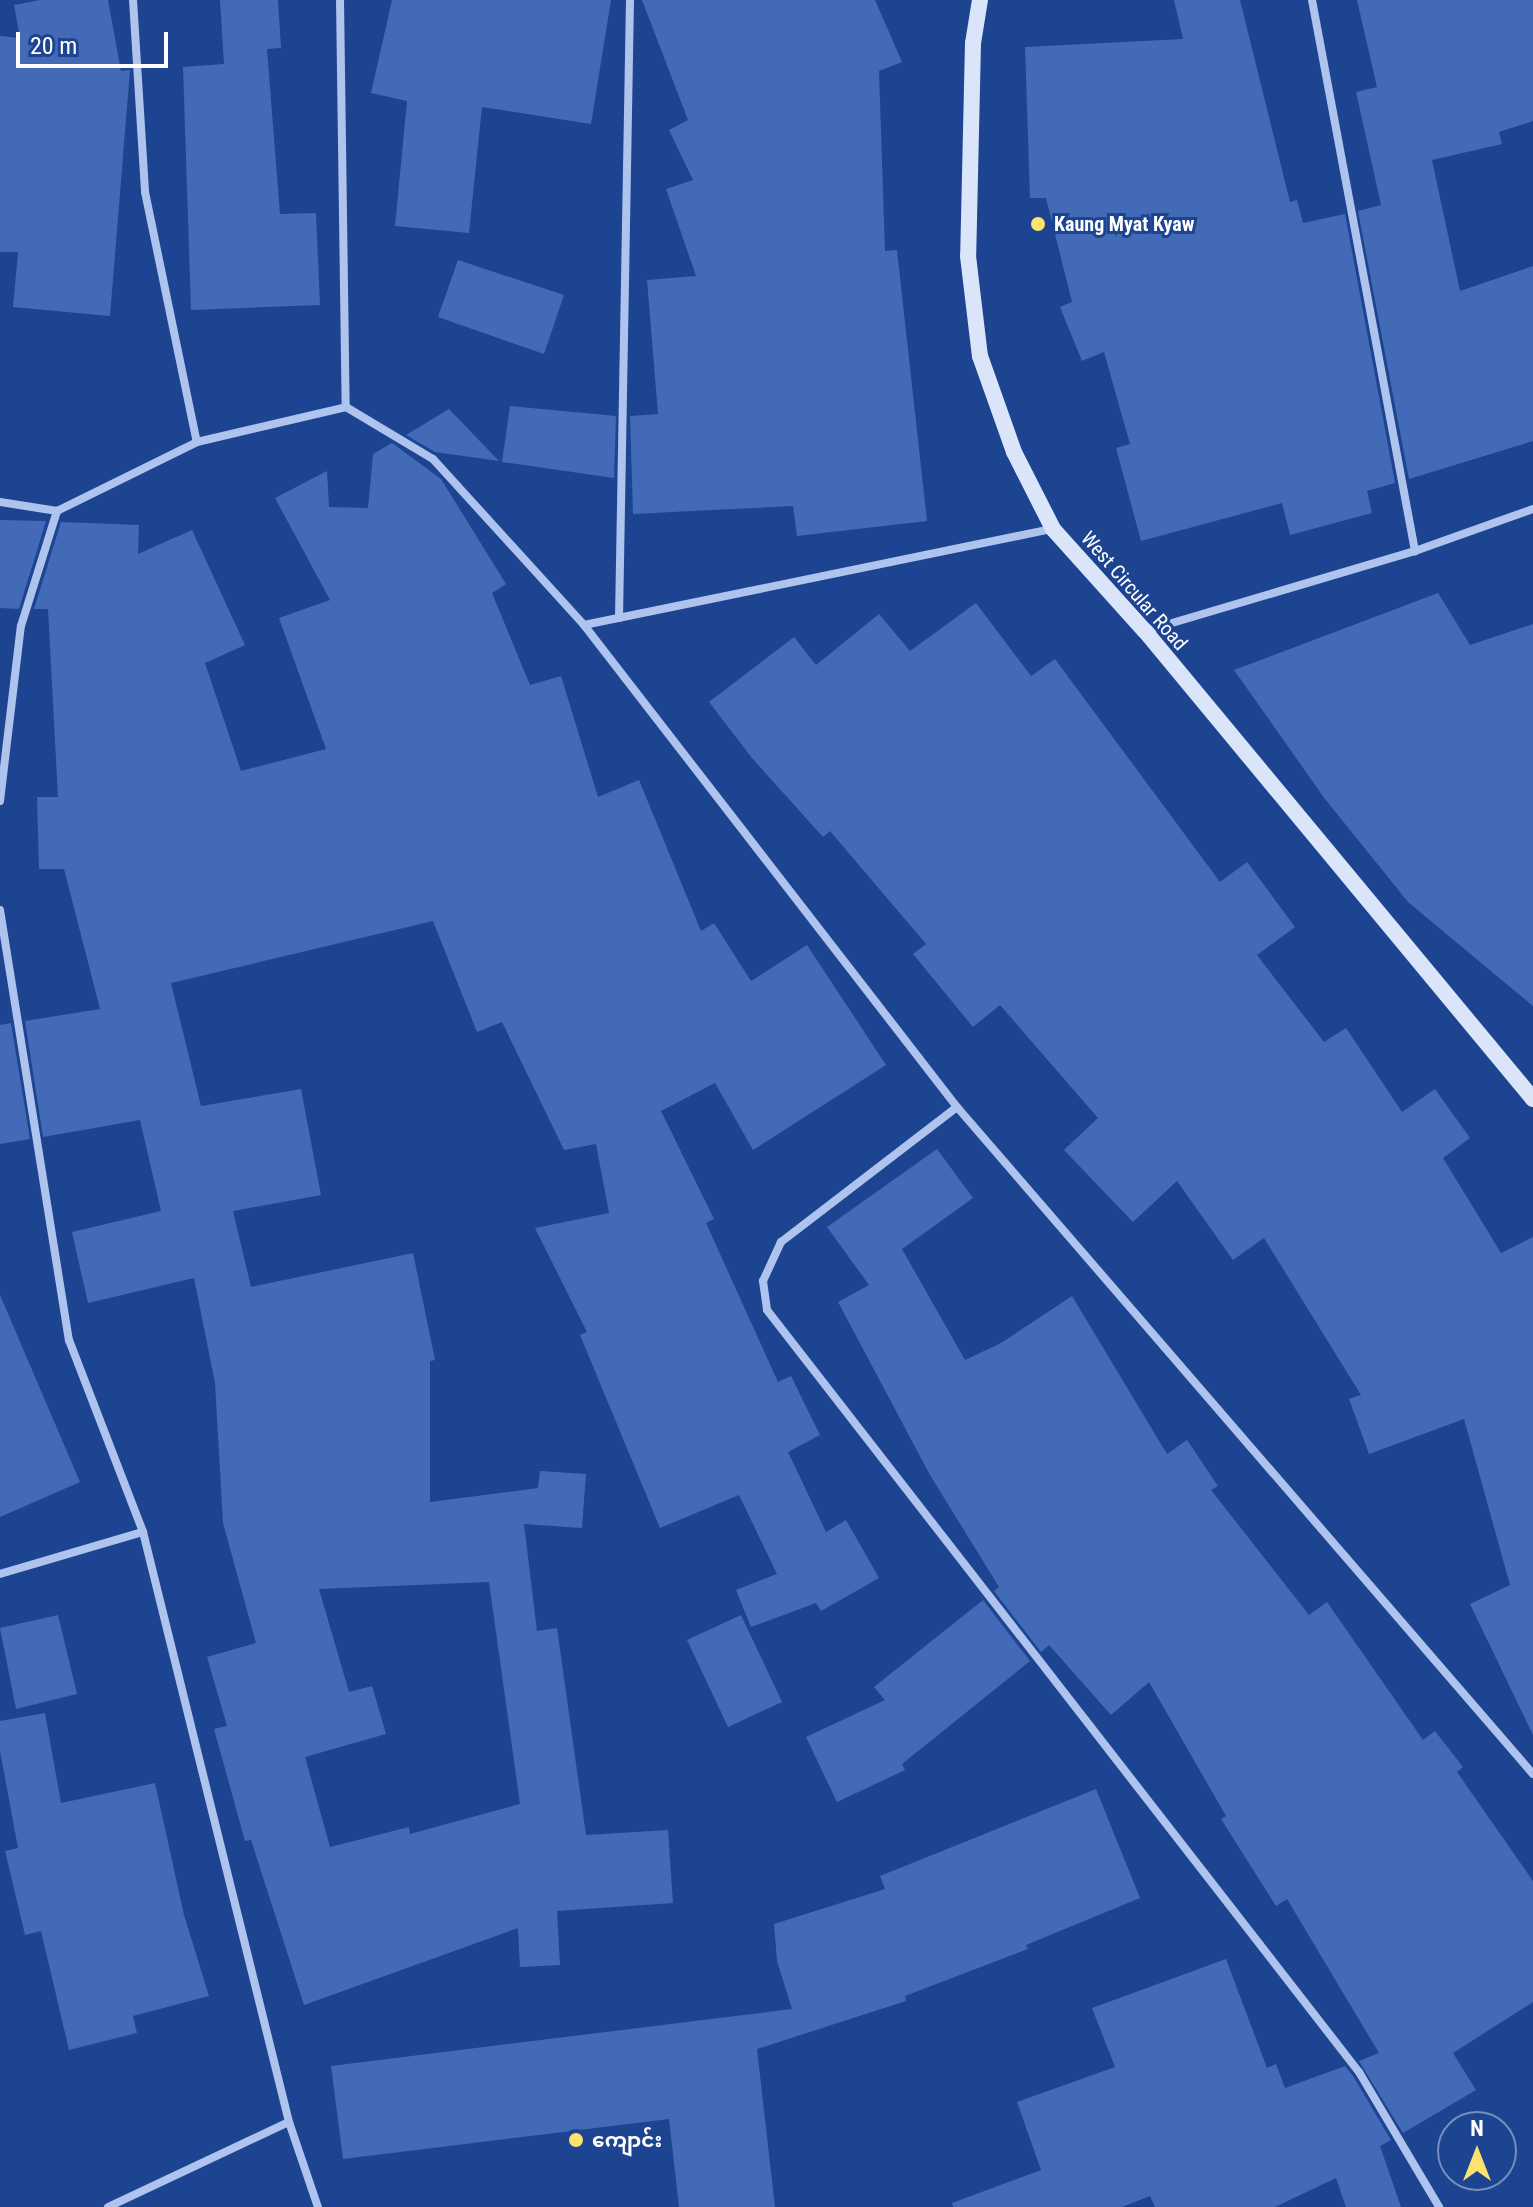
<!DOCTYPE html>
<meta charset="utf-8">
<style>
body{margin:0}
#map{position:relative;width:1533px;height:2207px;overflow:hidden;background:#1d4491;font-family:"Roboto Condensed","Noto Sans Myanmar",sans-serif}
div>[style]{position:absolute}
.building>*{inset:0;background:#426ab7}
.street>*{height:8px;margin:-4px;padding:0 4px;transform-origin:4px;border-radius:4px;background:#aec4ee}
.secondary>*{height:16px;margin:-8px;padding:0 8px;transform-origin:8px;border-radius:8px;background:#dbe5fa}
.dots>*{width:22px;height:22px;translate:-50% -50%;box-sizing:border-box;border:4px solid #1d4491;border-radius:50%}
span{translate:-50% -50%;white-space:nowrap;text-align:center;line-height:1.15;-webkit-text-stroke:6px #1d4491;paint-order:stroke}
.poi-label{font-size:20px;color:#fff;font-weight:700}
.left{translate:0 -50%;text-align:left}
.street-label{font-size:20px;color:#fff}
.north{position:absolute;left:1437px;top:2111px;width:80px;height:80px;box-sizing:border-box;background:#1d4491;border:2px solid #778fbd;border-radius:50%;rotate:0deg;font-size:22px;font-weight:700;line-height:32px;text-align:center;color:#fff}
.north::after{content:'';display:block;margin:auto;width:28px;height:36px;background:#fde36d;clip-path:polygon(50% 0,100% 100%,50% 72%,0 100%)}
.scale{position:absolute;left:16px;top:32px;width:152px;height:36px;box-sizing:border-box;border:4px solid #fff;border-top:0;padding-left:10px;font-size:24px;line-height:28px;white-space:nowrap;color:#fff;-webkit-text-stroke:6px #1d4491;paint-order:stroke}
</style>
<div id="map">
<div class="building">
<i style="clip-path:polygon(40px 0,108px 0,121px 71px,130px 70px,110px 316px,13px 307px,18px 252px,0 252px,0 36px,20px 38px,14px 5px)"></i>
<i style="clip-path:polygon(220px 0,278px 0,281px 48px,267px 49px,280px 214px,316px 213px,320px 305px,191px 310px,183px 67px,224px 64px)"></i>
<i style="clip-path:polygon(392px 0,611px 0,591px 124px,482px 107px,469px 233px,395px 226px,407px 101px,371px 93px)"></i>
<i style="clip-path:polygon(642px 0,875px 0,902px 62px,879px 71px,885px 251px,897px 250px,927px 521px,797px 536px,793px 506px,633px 514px,630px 416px,658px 414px,647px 280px,696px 276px,666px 189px,693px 180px,669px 130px,688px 120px)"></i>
<i style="clip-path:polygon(1174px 0,1240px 0,1290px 202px,1297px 200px,1303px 223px,1345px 214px,1395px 483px,1367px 491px,1372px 513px,1290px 535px,1282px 503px,1141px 541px,1116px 448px,1130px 444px,1104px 352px,1082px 361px,1060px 307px,1072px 302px,1046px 198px,1030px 198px,1025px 47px,1183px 39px)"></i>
<i style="clip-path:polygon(1357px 0,1533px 0,1533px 121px,1499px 132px,1502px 144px,1432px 160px,1460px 291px,1533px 266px,1533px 441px,1409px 479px,1358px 211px,1381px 205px,1356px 92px,1377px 87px)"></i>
<i style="clip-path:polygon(458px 260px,564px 295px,544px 354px,438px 317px)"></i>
<i style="clip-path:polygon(510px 406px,616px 416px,614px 478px,502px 462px)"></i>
<i style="clip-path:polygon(449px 409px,499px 461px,435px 452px,406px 435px)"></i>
<i style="clip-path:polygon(evenodd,392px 443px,441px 479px,506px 584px,492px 593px,530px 685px,561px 676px,598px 797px,639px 780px,701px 931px,714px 923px,751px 981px,807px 945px,886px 1065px,753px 1150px,715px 1083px,661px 1111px,714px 1219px,706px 1223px,778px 1382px,791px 1376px,820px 1435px,788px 1452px,826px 1532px,846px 1520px,879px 1578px,821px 1611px,816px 1603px,751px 1627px,736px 1590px,777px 1574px,739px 1495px,660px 1528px,580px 1335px,587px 1332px,535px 1228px,609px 1213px,596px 1144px,564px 1150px,502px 1022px,477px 1032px,433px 921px,171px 983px,201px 1106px,301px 1089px,321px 1195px,233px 1211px,251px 1287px,413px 1253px,435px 1360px,430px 1361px,430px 1502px,538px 1488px,540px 1471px,586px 1474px,582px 1528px,524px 1524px,537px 1631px,557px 1628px,586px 1835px,668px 1830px,673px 1903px,557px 1911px,560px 1965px,520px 1967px,518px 1928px,304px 2005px,251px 1840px,245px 1841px,214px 1729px,227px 1726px,207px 1657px,256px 1643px,223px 1523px,215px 1383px,194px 1278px,88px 1303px,72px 1232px,161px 1211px,140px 1120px,43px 1137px,25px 1021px,100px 1009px,64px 869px,39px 869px,37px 797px,58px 797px,48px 609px,34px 609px,61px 522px,139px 525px,138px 554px,192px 530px,245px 645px,205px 663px,241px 771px,326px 749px,279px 618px,330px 600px,275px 498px,327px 471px,329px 507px,368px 508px,373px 454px,392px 443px,489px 1582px,520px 1804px,410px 1834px,409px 1827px,330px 1847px,305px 1757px,386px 1734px,372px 1686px,349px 1692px,319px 1589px,489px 1582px)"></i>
<i style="clip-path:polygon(0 520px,46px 521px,19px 609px,0 608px)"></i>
<i style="clip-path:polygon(1438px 593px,1470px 645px,1533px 624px,1533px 1006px,1408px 902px,1325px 799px,1234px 670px)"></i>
<i style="clip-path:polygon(976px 603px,1031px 676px,1055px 659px,1220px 882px,1247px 862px,1295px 927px,1257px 955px,1324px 1042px,1346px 1028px,1402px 1112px,1435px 1089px,1470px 1138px,1443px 1158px,1501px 1253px,1533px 1237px,1533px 1735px,1470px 1604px,1510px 1585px,1464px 1419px,1369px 1454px,1349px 1399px,1361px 1395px,1264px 1238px,1233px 1260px,1177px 1181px,1133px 1222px,1064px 1150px,1098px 1118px,1000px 1005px,973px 1027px,913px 954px,926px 944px,830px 831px,823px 837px,752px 758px,709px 702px,794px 637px,816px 665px,879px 614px,910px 651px)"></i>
<i style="clip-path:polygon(11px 1023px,30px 1139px,0 1144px,0 1025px)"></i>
<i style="clip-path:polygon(937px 1149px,973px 1198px,902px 1249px,965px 1360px,1001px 1343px,1072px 1296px,1167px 1454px,1187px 1440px,1218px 1486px,1211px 1490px,1309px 1615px,1327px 1602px,1423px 1740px,1435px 1731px,1463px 1767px,1457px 1772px,1533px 1881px,1533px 2002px,1453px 2053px,1476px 2090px,1403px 2133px,1359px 2061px,1379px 2053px,1287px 1899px,1276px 1906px,1221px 1819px,1226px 1816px,1149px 1682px,1111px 1715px,1049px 1645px,1041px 1652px,994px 1591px,999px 1587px,930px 1475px,838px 1302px,869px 1285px,827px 1227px)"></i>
<i style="clip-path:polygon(0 1295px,80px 1482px,0 1517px)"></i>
<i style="clip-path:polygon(983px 1600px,1030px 1661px,902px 1764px,905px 1770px,837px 1802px,806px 1737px,885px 1700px,874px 1687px)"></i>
<i style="clip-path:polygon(58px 1615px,77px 1694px,16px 1709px,0 1628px)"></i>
<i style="clip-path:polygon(741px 1615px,782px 1702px,728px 1727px,687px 1640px)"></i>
<i style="clip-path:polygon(45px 1713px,61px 1803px,155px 1783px,184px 1915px,209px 1996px,133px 2016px,137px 2033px,69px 2050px,41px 1931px,25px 1935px,5px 1851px,18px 1848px,0 1751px,0 1721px)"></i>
<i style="clip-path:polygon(1096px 1789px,1140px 1898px,1026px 1945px,1028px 1949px,905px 1996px,906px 2001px,757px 2049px,775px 2207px,679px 2207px,669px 2119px,343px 2159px,331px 2066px,792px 2009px,777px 1961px,774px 1924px,885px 1889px,880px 1876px)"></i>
<i style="clip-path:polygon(1226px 1959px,1267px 2068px,1276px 2064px,1285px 2088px,1345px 2066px,1353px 2076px,1391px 2140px,1380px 2146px,1401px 2207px,1346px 2207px,1336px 2178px,1275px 2207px,1155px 2207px,1150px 2196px,1122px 2207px,953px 2207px,952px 2203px,1041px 2170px,1017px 2102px,1115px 2067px,1092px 2008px)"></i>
</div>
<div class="street">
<i style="left:133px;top:0;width:192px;rotate:86.4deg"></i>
<i style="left:145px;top:192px;width:255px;rotate:78.3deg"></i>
<i style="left:340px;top:0;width:407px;rotate:89.2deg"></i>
<i style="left:1312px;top:0;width:561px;rotate:79.41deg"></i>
<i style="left:0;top:502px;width:58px;rotate:9deg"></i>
<i style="left:57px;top:511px;width:156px;rotate:-26.2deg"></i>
<i style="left:197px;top:442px;width:153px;rotate:-13.2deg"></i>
<i style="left:346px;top:407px;width:101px;rotate:30.9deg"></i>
<i style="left:433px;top:459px;width:224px;rotate:47.7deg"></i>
<i style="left:584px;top:625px;width:609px;rotate:52.27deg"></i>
<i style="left:957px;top:1107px;width:881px;rotate:49.19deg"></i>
<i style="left:619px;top:618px;width:618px;rotate:-88.98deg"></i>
<i style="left:584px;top:625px;width:479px;rotate:-11.6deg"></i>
<i style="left:1145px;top:631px;width:282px;rotate:-16.5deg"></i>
<i style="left:1415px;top:551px;width:125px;rotate:-19.6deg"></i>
<i style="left:0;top:801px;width:176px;rotate:-83.2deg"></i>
<i style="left:21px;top:626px;width:121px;rotate:-72.6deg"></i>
<i style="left:0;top:910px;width:436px;rotate:80.9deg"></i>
<i style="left:69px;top:1340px;width:206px;rotate:68.9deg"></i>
<i style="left:143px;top:1532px;width:608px;rotate:76.1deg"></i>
<i style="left:289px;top:2122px;width:90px;rotate:71.2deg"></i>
<i style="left:957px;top:1107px;width:222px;rotate:142.5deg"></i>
<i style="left:781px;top:1242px;width:43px;rotate:114.8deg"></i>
<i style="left:763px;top:1281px;width:29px;rotate:82deg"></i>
<i style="left:767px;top:1310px;width:965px;rotate:52.16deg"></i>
<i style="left:1359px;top:2072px;width:157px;rotate:59.3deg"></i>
<i style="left:0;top:1574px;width:149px;rotate:-16.4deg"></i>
<i style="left:108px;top:2207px;width:200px;rotate:-25.2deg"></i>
</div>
<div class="secondary">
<i style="left:980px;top:0;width:44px;rotate:99.2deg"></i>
<i style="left:973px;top:43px;width:213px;rotate:91.3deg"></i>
<i style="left:968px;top:256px;width:101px;rotate:83.2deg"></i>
<i style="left:980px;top:356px;width:102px;rotate:70.5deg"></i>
<i style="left:1014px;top:452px;width:86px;rotate:63.1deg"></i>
<i style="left:1053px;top:529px;width:137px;rotate:48deg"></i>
<i style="left:1145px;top:631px;width:608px;rotate:50.34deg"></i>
</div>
<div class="dots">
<i style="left:1038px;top:224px;background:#fde36d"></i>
<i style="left:576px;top:2140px;background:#fde36d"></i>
</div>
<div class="poi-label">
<span class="left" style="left:1054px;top:224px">Kaung Myat Kyaw</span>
<span class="left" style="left:592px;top:2140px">ကျောင်း</span>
</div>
<div class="street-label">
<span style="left:1134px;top:591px;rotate:49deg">West Circular Road</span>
</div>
<div class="north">N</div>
<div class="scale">20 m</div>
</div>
